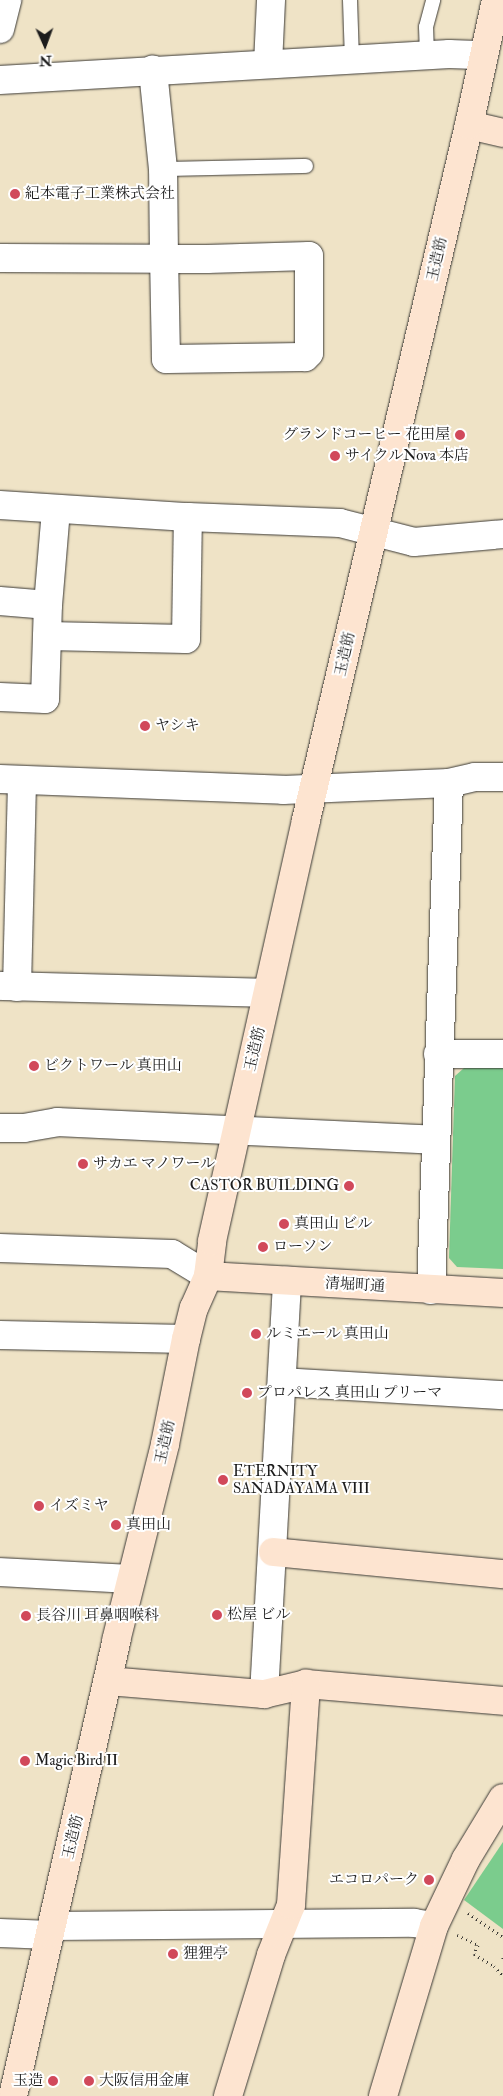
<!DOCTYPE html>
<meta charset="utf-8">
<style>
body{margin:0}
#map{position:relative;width:503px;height:2096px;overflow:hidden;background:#efe3c6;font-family:"IM FELL Double Pica","Noto Serif JP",serif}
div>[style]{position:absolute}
.green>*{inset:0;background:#7bcc8d}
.path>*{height:3px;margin-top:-1.5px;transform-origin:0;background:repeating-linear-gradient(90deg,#3c3a36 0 1px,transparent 0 5px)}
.roads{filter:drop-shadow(0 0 1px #3c3a36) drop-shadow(0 0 1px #3c3a36)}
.lane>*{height:14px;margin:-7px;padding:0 7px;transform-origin:7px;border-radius:7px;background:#fff}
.street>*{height:28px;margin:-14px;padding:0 14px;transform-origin:14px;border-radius:14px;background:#fff}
.secondary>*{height:28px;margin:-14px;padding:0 14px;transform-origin:14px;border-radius:14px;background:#fde4d0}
.dots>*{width:14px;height:14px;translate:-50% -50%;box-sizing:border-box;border:2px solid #fff;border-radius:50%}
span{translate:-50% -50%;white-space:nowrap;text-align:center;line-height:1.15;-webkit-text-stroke:4px #fff;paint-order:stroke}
.poi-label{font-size:15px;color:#1c1c1c}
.left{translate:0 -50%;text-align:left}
.right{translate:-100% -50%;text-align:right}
.street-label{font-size:15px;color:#1c1c1c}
.north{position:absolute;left:20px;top:20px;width:50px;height:50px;-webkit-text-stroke:4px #fff;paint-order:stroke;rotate:178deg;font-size:14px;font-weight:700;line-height:20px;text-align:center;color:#1c1c1c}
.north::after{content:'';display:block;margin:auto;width:18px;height:22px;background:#1c1c1c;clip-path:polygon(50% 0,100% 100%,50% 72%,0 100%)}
</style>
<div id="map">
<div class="green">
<i style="clip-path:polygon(464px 1068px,503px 1068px,503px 1269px,457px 1267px,449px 1258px,455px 1076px)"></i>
<i style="clip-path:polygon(503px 1842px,503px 1929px,464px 1900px)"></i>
</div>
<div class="path">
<i style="left:468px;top:1913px;width:42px;rotate:34.4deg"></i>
<i style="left:457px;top:1935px;width:23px;rotate:25deg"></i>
<i style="left:478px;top:1945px;width:10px;rotate:114deg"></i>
<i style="left:474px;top:1954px;width:23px;rotate:31deg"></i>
<i style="left:494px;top:1966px;width:13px;rotate:48deg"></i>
<i style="left:503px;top:1957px;width:5px;rotate:90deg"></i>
</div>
<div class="roads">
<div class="lane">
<i style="left:350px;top:0;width:60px;rotate:88.1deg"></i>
<i style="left:427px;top:55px;width:28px;rotate:-92deg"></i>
<i style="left:426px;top:27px;width:28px;rotate:-75deg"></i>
<i style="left:163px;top:169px;width:143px;rotate:-1.2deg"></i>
</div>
<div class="street">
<i style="left:0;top:29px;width:30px;rotate:-76deg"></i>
<i style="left:268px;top:64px;width:64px;rotate:-87.3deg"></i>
<i style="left:0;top:80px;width:450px;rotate:-3.3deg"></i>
<i style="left:449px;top:54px;width:35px;rotate:2deg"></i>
<i style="left:0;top:258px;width:164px;rotate:0.3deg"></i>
<i style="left:164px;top:259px;width:43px"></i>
<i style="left:207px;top:259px;width:102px;rotate:-1.7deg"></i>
<i style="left:309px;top:256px;width:97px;rotate:90deg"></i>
<i style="left:309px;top:353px;width:6px;rotate:135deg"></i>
<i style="left:305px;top:357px;width:139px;rotate:179.2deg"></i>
<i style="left:166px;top:359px;width:100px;rotate:-91.1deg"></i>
<i style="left:164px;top:259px;width:90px;rotate:-90.6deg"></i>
<i style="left:163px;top:169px;width:100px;rotate:-95.8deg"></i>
<i style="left:0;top:505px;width:188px;rotate:3.7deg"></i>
<i style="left:188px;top:517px;width:152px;rotate:2.3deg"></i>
<i style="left:340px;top:523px;width:76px;rotate:14.4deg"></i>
<i style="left:414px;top:542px;width:89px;rotate:-5.1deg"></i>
<i style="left:0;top:601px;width:48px;rotate:4.8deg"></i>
<i style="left:47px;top:636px;width:139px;rotate:1.2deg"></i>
<i style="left:186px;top:639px;width:122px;rotate:-89.1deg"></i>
<i style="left:0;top:697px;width:45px;rotate:2.5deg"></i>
<i style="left:45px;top:699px;width:94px;rotate:-88.2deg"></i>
<i style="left:48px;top:605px;width:96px;rotate:-85.2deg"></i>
<i style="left:0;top:779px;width:283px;rotate:2.2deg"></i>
<i style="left:283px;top:790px;width:166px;rotate:-2.4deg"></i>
<i style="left:449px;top:783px;width:27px;rotate:-13deg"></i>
<i style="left:475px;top:777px;width:28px"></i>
<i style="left:0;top:986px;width:267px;rotate:1.5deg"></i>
<i style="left:17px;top:987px;width:207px;rotate:-88.6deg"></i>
<i style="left:438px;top:1054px;width:65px"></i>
<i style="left:0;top:1128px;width:24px"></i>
<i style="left:24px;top:1128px;width:34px;rotate:-10deg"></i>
<i style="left:57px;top:1122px;width:378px;rotate:2.7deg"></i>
<i style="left:0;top:1248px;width:172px;rotate:2deg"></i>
<i style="left:172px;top:1254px;width:42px;rotate:31.4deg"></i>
<i style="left:431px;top:1290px;width:507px;rotate:-87.97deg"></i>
<i style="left:0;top:1335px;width:186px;rotate:1.2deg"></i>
<i style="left:282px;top:1382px;width:221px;rotate:3.4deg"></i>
<i style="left:0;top:1572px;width:131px;rotate:3.1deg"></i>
<i style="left:264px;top:1694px;width:414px;rotate:-86.8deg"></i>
<i style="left:52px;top:1926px;width:362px;rotate:-0.5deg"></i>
<i style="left:414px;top:1923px;width:20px;rotate:9deg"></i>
<i style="left:0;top:1933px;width:50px;rotate:2.3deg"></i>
</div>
<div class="secondary">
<i style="left:469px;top:125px;width:35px;rotate:13deg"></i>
<i style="left:208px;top:1276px;width:295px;rotate:3.3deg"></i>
<i style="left:273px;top:1552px;width:231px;rotate:5.5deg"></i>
<i style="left:108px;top:1681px;width:157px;rotate:4.8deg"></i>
<i style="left:264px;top:1694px;width:43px;rotate:-13.4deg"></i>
<i style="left:306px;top:1684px;width:198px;rotate:4.9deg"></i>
<i style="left:13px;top:2096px;width:467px;rotate:-77.2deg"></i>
<i style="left:116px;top:1641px;width:203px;rotate:-76deg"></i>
<i style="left:165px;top:1444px;width:107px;rotate:-78.7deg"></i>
<i style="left:186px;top:1339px;width:32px;rotate:-76deg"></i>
<i style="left:194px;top:1308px;width:35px;rotate:-66deg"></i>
<i style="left:208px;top:1276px;width:35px;rotate:-83deg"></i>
<i style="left:212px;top:1241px;width:431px;rotate:-77.4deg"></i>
<i style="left:306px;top:820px;width:714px;rotate:-76.8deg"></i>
<i style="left:469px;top:125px;width:128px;rotate:-77.8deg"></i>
<i style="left:228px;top:2096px;width:147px;rotate:-73deg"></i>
<i style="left:271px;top:1955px;width:54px;rotate:-68.2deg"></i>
<i style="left:291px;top:1905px;width:222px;rotate:-86.1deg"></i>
<i style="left:383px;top:2096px;width:177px;rotate:-73.3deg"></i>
<i style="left:434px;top:1926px;width:74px;rotate:-64.5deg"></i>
<i style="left:466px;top:1859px;width:71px;rotate:-58.8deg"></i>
</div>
</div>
<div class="dots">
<i style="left:15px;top:194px;background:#d1495b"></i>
<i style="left:460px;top:435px;background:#d1495b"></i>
<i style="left:335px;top:456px;background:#d1495b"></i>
<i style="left:145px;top:726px;background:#d1495b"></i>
<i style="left:34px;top:1066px;background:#d1495b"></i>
<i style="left:83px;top:1164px;background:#d1495b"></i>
<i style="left:349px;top:1186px;background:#d1495b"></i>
<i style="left:284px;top:1224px;background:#d1495b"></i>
<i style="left:263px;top:1247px;background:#d1495b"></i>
<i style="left:256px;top:1334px;background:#d1495b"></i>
<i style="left:247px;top:1393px;background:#d1495b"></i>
<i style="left:223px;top:1480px;background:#d1495b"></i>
<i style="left:39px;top:1506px;background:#d1495b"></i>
<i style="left:116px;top:1525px;background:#d1495b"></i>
<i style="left:217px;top:1615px;background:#d1495b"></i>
<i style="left:26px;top:1616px;background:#d1495b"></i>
<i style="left:25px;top:1761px;background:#d1495b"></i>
<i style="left:429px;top:1880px;background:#d1495b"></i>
<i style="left:173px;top:1954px;background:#d1495b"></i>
<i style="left:53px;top:2081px;background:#d1495b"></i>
<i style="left:89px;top:2081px;background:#d1495b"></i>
</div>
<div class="poi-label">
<span class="left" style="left:25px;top:194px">紀本電子工業株式会社</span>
<span class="right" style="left:450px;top:435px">グランドコーヒー 花田屋</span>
<span class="left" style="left:345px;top:456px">サイクルNova 本店</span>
<span class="left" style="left:155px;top:726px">ヤシキ</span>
<span class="left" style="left:44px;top:1066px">ビクトワール 真田山</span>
<span class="left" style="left:93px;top:1164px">サカエ マノワール</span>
<span class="right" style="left:339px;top:1186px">CASTOR BUILDING</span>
<span class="left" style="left:294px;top:1224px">真田山 ビル</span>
<span class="left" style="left:273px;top:1247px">ローソン</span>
<span class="left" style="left:266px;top:1334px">ルミエール 真田山</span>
<span class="left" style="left:257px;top:1393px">プロパレス 真田山 プリーマ</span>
<span class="left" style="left:233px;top:1480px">ETERNITY<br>SANADAYAMA VIII</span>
<span class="left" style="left:49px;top:1506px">イズミヤ</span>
<span class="left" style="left:126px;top:1525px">真田山</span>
<span class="left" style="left:227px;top:1615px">松屋 ビル</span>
<span class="left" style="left:36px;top:1616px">長谷川 耳鼻咽喉科</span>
<span class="left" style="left:35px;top:1761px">Magic Bird II</span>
<span class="right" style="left:419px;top:1880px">エコロパーク</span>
<span class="left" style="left:183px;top:1954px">狸狸亭</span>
<span class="right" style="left:43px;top:2081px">玉造</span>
<span class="left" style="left:99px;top:2081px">大阪信用金庫</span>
</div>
<div class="street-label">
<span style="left:437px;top:259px;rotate:-77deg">玉造筋</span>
<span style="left:345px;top:654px;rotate:-77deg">玉造筋</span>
<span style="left:255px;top:1049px;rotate:-77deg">玉造筋</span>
<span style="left:355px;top:1285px;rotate:3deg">清堀町通</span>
<span style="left:165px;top:1442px;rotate:-77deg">玉造筋</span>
<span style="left:73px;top:1837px;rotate:-77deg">玉造筋</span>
</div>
<div class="north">N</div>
</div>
